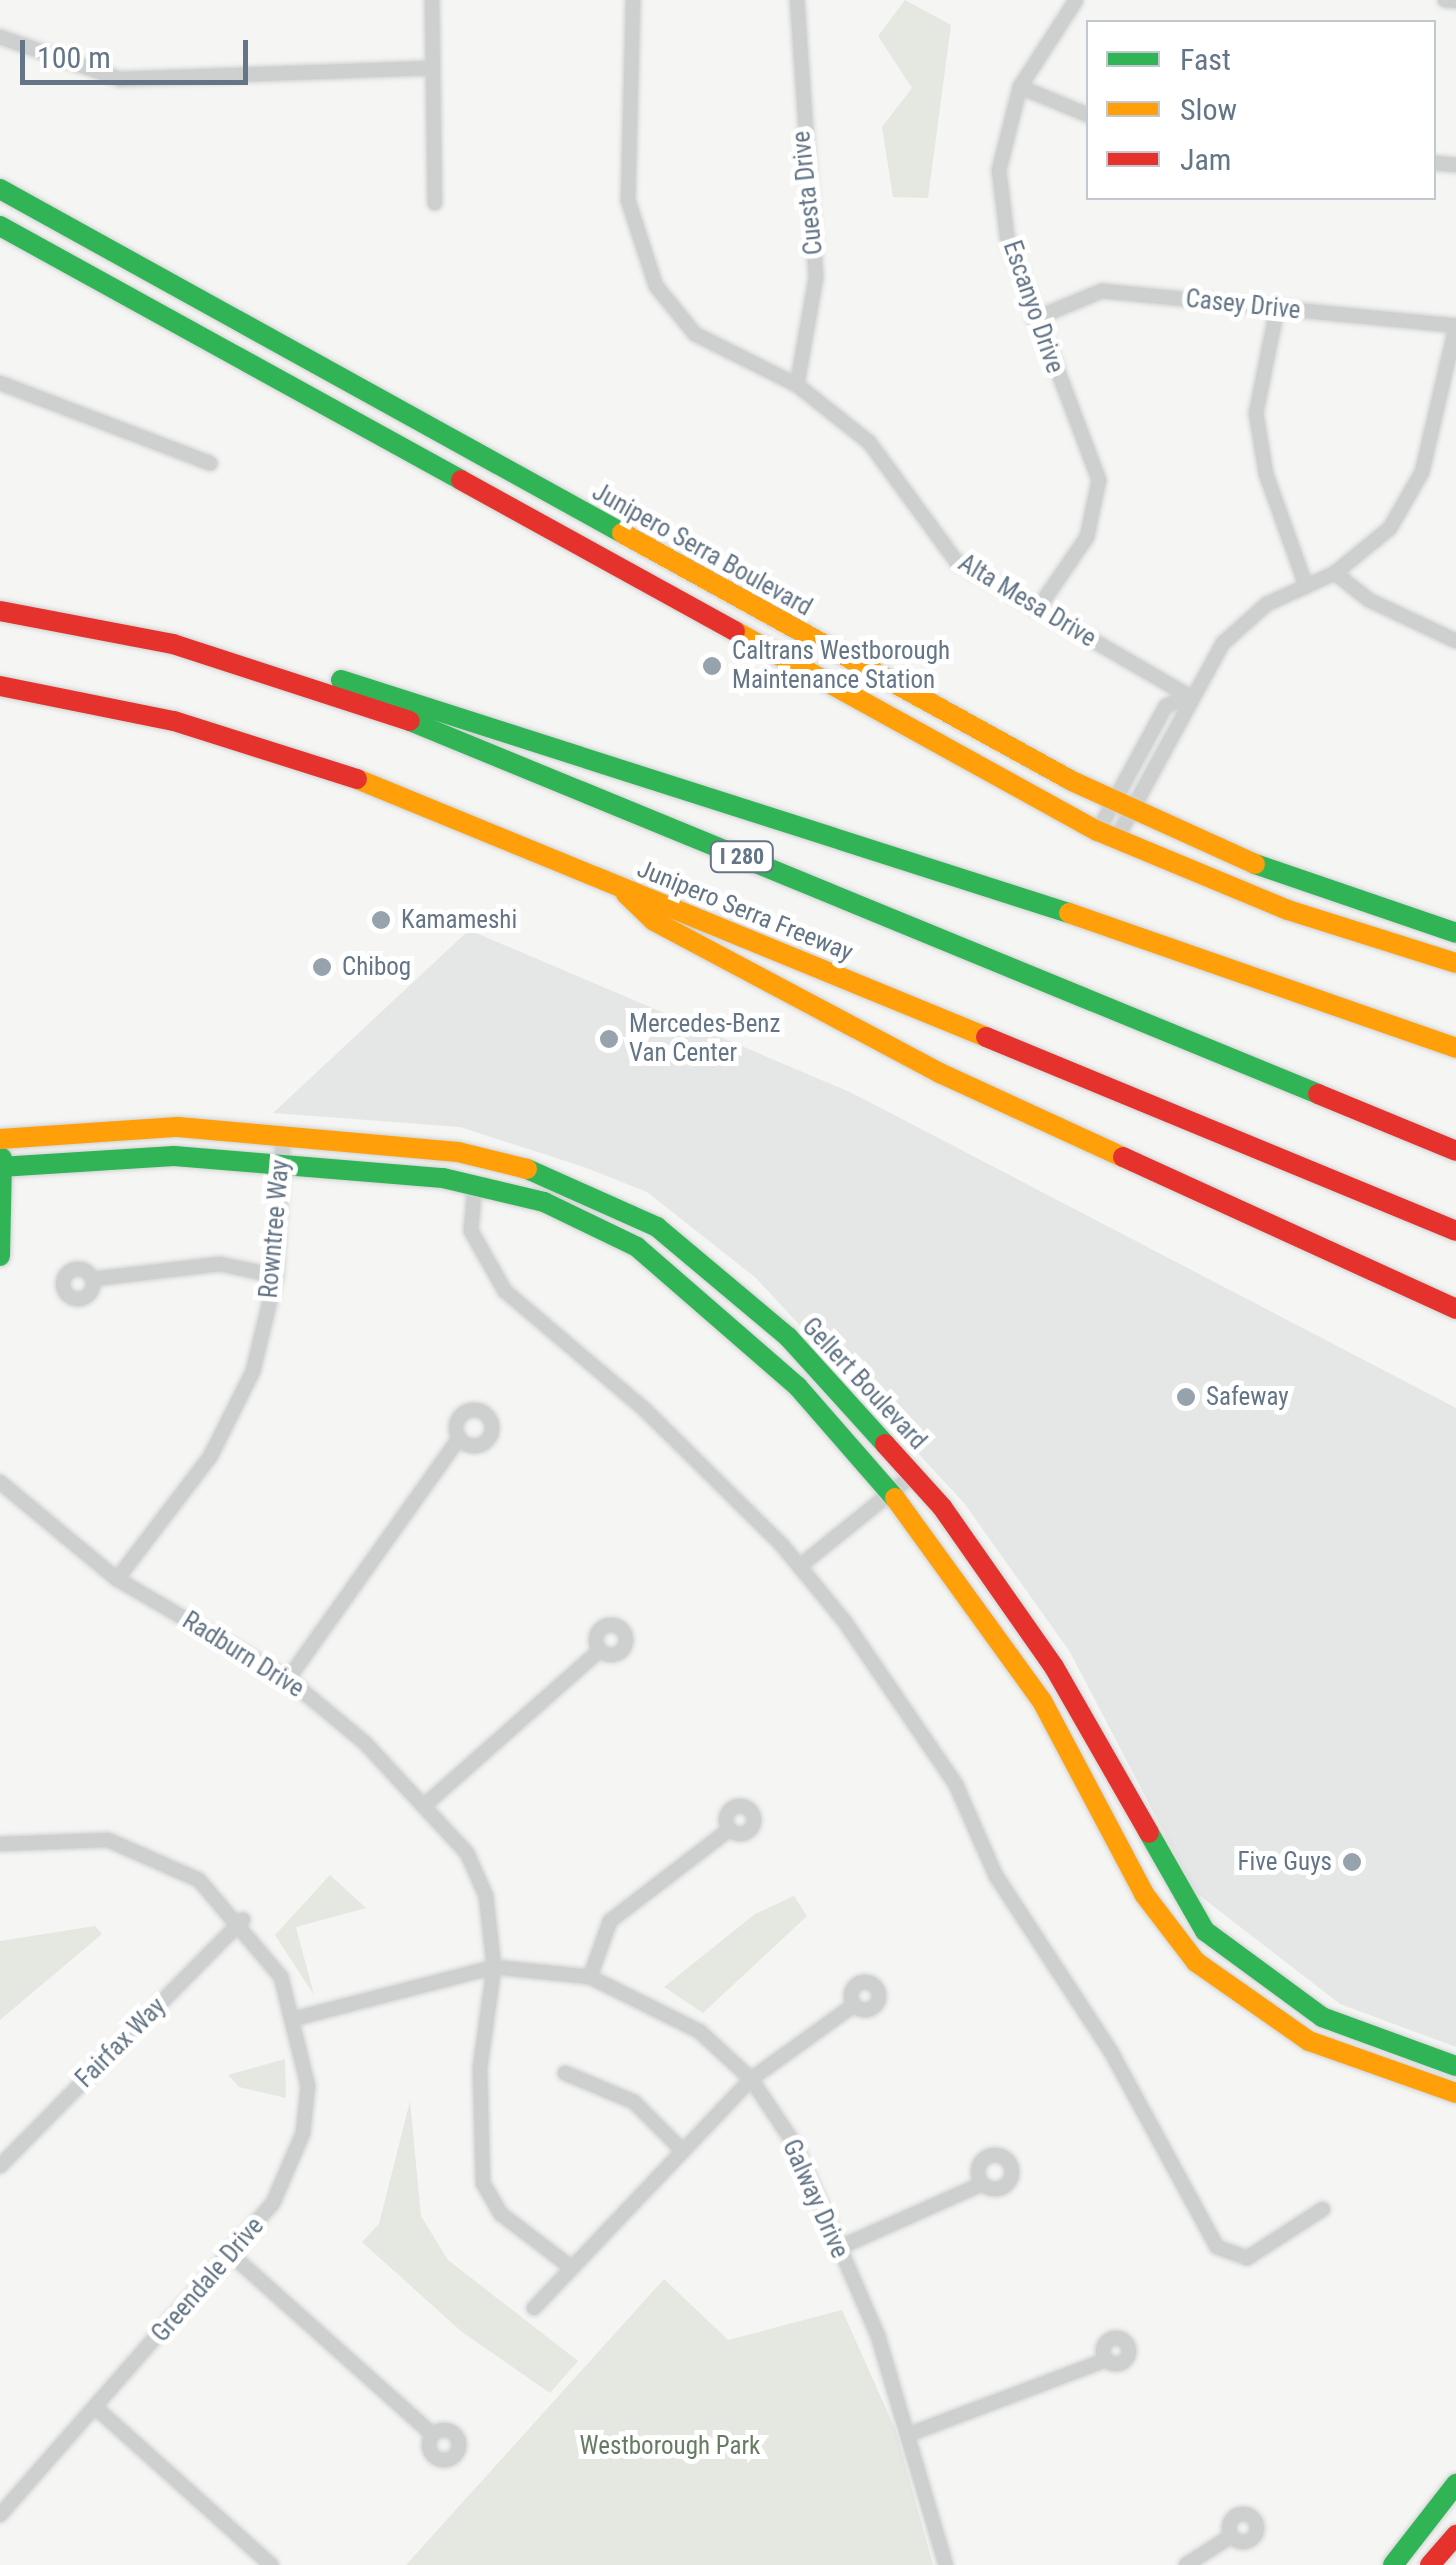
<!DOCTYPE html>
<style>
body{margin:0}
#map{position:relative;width:1456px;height:2565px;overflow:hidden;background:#f5f5f3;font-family:"Roboto Condensed",sans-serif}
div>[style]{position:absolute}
.built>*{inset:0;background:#e5e7e6}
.green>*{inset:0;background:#e4e8e1}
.roads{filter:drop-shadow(0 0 2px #d0d2d3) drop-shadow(0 0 2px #d0d2d3)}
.street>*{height:14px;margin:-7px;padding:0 7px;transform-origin:7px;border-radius:7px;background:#ced0d0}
.street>.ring{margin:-7px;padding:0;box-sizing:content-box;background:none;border:14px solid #ced0d0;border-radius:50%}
.fast>*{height:20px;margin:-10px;padding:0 10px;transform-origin:10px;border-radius:10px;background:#30b455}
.slow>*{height:20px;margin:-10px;padding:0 10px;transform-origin:10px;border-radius:10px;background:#ff9f0a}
.jam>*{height:20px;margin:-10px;padding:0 10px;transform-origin:10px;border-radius:10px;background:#e5322d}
.dots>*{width:28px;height:28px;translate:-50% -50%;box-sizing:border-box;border:5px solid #fff;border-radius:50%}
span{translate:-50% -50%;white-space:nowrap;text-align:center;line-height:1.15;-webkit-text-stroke:10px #fff;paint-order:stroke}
.shield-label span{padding:2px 8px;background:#fff;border:2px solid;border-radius:8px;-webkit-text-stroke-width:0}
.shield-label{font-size:22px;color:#637586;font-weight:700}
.street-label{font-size:25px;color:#637586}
.poi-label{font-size:25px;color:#637586}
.left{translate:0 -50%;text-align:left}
.right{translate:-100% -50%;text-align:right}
.park-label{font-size:25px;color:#667c62}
.legend{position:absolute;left:1086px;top:20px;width:350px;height:180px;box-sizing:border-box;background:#fff;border:2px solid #c1c8cf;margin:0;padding:12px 18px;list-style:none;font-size:30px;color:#637586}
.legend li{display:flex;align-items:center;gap:20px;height:50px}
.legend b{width:50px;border:2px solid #c1c8cf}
.scale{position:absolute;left:20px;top:40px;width:228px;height:45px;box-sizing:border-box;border:5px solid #637586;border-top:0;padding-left:12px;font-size:30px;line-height:35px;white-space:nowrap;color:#637586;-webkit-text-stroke:8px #fff;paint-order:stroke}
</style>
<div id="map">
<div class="built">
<i style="clip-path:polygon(469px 930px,852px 1093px,1456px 1408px,1456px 2047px,1340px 2004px,1195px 1892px,1070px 1652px,964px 1503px,756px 1278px,647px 1192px,584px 1167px,460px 1127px,273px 1113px)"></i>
</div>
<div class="green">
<i style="clip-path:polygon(905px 0,951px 25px,928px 198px,893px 197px,882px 127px,912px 88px,878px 36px)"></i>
<i style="clip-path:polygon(330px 1875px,366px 1908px,296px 1927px,314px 1995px,275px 1935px)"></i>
<i style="clip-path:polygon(794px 1896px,807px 1916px,703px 2013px,664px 1987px,755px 1914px)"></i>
<i style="clip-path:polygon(95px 1926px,102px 1934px,0 2020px,0 1941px)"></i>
<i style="clip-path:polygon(285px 2059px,286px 2098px,239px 2087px,228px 2075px)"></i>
<i style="clip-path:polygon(410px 2101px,421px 2216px,448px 2260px,578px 2361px,550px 2393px,462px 2332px,362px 2242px,379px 2224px)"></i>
<i style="clip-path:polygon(664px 2279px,728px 2340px,842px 2310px,896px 2431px,933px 2565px,406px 2565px)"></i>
</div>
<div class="roads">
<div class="street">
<i style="left:432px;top:0;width:203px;rotate:89.2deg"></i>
<i style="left:633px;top:0;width:200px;rotate:91.4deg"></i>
<i style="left:628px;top:200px;width:90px;rotate:72deg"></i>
<i style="left:656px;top:286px;width:62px;rotate:50.9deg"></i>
<i style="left:695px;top:334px;width:114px;rotate:26.6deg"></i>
<i style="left:797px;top:385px;width:92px;rotate:38.4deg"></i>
<i style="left:869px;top:442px;width:147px;rotate:53.8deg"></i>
<i style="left:956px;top:561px;width:269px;rotate:30.1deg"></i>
<i style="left:1445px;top:0;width:11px;rotate:5deg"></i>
<i style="left:0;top:37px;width:127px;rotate:19.3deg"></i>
<i style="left:120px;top:79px;width:313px;rotate:-2deg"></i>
<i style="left:1020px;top:87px;width:74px;rotate:22.4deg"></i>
<i style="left:1434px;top:163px;width:22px;rotate:5deg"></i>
<i style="left:1277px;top:309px;width:106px;rotate:101.4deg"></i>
<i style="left:1256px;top:413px;width:62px;rotate:80.7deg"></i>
<i style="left:1266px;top:474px;width:119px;rotate:70.3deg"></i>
<i style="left:1034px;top:319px;width:74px;rotate:-22.4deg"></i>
<i style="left:1102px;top:291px;width:356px;rotate:5.6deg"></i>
<i style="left:1456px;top:326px;width:150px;rotate:103.1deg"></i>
<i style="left:1422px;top:472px;width:64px;rotate:119.7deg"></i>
<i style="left:1390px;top:528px;width:71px;rotate:140.7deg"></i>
<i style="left:1335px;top:573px;width:75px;rotate:155.5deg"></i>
<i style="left:1267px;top:604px;width:59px;rotate:138.4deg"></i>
<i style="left:1223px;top:643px;width:223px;rotate:118.6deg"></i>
<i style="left:0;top:383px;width:225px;rotate:20.9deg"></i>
<i style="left:797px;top:385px;width:110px;rotate:-80deg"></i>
<i style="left:816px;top:277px;width:278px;rotate:-93.9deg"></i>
<i style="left:1335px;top:573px;width:43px;rotate:38.5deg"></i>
<i style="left:1369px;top:600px;width:96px;rotate:25.2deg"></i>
<i style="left:1037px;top:610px;width:88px;rotate:-55.6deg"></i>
<i style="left:1087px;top:537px;width:58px;rotate:-78.1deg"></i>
<i style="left:1099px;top:480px;width:261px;rotate:-110.7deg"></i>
<i style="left:1007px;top:236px;width:66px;rotate:-96.9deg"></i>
<i style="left:999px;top:170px;width:86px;rotate:-75.8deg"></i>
<i style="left:1020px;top:87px;width:103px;rotate:-57.2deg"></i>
<i style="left:1098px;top:831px;width:142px;rotate:-61.5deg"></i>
<i style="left:1166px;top:706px;width:25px;rotate:-23deg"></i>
<i style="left:475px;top:1183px;width:48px;rotate:94.8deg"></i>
<i style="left:471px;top:1231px;width:69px;rotate:60.5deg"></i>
<i style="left:505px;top:1291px;width:182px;rotate:40.3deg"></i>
<i style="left:644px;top:1409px;width:194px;rotate:44.6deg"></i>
<i style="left:782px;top:1545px;width:99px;rotate:50.7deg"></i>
<i style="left:845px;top:1622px;width:197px;rotate:55.7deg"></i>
<i style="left:956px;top:1785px;width:99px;rotate:66.3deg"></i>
<i style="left:996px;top:1876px;width:208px;rotate:56.8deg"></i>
<i style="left:1110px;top:2050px;width:224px;rotate:61.5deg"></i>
<i style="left:1217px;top:2247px;width:32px;rotate:20deg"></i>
<i style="left:1247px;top:2258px;width:90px;rotate:-32.8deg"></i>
<i class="ring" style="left:63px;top:1269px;width:16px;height:16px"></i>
<i style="left:93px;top:1279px;width:128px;rotate:-6.7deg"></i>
<i style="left:220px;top:1264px;width:57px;rotate:12.1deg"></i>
<i class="ring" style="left:456px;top:1410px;width:22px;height:22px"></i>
<i style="left:0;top:1482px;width:152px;rotate:39.7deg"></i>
<i style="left:117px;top:1579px;width:198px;rotate:30.3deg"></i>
<i style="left:288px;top:1679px;width:100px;rotate:39.7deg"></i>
<i style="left:365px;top:1743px;width:150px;rotate:47.2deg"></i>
<i style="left:467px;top:1853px;width:47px;rotate:66.2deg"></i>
<i style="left:486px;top:1896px;width:71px;rotate:83.6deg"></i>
<i style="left:494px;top:1967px;width:102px;rotate:97.9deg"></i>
<i style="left:480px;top:2068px;width:115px;rotate:88.5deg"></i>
<i style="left:483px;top:2183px;width:36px;rotate:60deg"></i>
<i style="left:501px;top:2214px;width:89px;rotate:37.3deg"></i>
<i style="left:800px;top:1566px;width:146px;rotate:-38.9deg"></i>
<i style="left:117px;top:1579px;width:153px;rotate:-52.7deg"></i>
<i style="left:210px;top:1457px;width:96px;rotate:-63.4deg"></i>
<i style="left:253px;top:1371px;width:98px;rotate:-76.4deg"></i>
<i style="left:276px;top:1276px;width:140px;rotate:-87.1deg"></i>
<i class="ring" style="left:596px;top:1625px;width:16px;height:16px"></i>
<i style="left:288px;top:1679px;width:296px;rotate:-54.6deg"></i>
<i style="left:426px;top:1804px;width:232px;rotate:-41.5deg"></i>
<i class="ring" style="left:726px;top:1806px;width:14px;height:14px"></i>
<i style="left:0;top:1844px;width:108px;rotate:-2.1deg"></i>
<i style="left:108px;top:1840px;width:99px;rotate:23.7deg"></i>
<i style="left:199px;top:1880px;width:127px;rotate:49.8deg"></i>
<i style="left:281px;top:1977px;width:112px;rotate:76.1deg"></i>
<i style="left:308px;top:2086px;width:47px;rotate:96.1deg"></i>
<i style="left:303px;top:2133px;width:76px;rotate:113.2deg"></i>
<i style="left:273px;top:2203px;width:415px;rotate:131.2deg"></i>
<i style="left:590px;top:1977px;width:59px;rotate:-70.3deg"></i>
<i style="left:610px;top:1921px;width:151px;rotate:-37.5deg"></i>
<i class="ring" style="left:851px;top:1982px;width:14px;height:14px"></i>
<i style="left:297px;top:2018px;width:203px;rotate:-14.5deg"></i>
<i style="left:494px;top:1967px;width:97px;rotate:5.9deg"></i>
<i style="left:590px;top:1977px;width:122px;rotate:26.4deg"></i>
<i style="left:699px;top:2031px;width:71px;rotate:42.7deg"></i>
<i style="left:751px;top:2079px;width:79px;rotate:56.3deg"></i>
<i style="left:795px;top:2145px;width:208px;rotate:66.5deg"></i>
<i style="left:878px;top:2336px;width:239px;rotate:73.5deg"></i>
<i style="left:565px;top:2073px;width:75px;rotate:22.8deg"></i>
<i style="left:634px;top:2102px;width:64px;rotate:45deg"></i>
<i class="ring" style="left:978px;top:2155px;width:20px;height:20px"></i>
<i style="left:0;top:2166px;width:346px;rotate:-45.4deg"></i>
<i style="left:836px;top:2249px;width:160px;rotate:-24deg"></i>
<i style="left:234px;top:2257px;width:266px;rotate:41.8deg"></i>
<i style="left:534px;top:2308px;width:315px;rotate:-46.5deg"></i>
<i style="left:751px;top:2079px;width:127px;rotate:-35.7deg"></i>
<i class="ring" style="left:1103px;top:2338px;width:12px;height:12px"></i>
<i style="left:95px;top:2407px;width:237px;rotate:41.9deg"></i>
<i class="ring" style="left:429px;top:2430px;width:16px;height:16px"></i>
<i style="left:910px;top:2434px;width:210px;rotate:-20.7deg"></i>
<i class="ring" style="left:1229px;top:2514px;width:14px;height:14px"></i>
<i style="left:1186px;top:2565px;width:54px;rotate:-32.8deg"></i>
</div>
<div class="fast">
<i style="left:0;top:189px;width:711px;rotate:28.94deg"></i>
<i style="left:0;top:226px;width:526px;rotate:28.85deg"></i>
<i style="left:341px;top:680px;width:764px;rotate:17.75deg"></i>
<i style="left:410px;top:721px;width:982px;rotate:22.33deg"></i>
<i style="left:1255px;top:864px;width:213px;rotate:18.9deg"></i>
<i style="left:0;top:1167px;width:174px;rotate:-3.6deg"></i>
<i style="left:174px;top:1156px;width:270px;rotate:4.7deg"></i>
<i style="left:443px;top:1178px;width:104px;rotate:13.4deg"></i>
<i style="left:544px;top:1202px;width:103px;rotate:25.8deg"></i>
<i style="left:637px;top:1247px;width:213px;rotate:41deg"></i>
<i style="left:798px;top:1387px;width:147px;rotate:48.9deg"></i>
<i style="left:527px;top:1169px;width:142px;rotate:24deg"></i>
<i style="left:657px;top:1227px;width:171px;rotate:40deg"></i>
<i style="left:788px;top:1337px;width:144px;rotate:47.8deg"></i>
<i style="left:0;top:1256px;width:98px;rotate:-88.8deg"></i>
<i style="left:1149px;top:1833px;width:113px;rotate:60.3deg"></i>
<i style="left:1205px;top:1931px;width:145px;rotate:36.3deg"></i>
<i style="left:1322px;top:2017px;width:143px;rotate:20.1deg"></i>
<i style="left:1393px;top:2565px;width:103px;rotate:-52.1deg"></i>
</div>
<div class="slow">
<i style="left:622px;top:533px;width:514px;rotate:28.86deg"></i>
<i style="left:1072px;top:781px;width:201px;rotate:24.4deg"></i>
<i style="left:735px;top:631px;width:414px;rotate:28.9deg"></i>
<i style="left:1098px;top:831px;width:206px;rotate:22.6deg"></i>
<i style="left:1288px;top:910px;width:176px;rotate:17.5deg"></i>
<i style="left:357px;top:779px;width:680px;rotate:22.3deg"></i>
<i style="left:626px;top:894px;width:39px;rotate:44deg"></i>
<i style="left:654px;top:921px;width:324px;rotate:28deg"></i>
<i style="left:940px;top:1073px;width:201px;rotate:24.7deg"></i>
<i style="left:1069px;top:913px;width:410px;rotate:19.2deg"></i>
<i style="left:0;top:1139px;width:178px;rotate:-3.9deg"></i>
<i style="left:178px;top:1127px;width:281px;rotate:5.1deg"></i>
<i style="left:458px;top:1152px;width:71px;rotate:13.8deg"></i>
<i style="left:895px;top:1498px;width:251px;rotate:54.1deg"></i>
<i style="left:1042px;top:1701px;width:218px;rotate:62.1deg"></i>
<i style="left:1144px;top:1894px;width:86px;rotate:52.6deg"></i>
<i style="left:1196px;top:1962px;width:138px;rotate:35deg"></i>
<i style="left:1309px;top:2041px;width:156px;rotate:19.5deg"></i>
</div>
<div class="jam">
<i style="left:461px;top:480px;width:313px;rotate:28.9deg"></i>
<i style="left:0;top:611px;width:176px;rotate:10.8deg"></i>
<i style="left:173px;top:644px;width:249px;rotate:18deg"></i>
<i style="left:0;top:686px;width:177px;rotate:11.4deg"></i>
<i style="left:174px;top:721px;width:192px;rotate:17.6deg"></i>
<i style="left:986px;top:1037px;width:508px;rotate:22.43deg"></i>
<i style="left:1318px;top:1094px;width:149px;rotate:22.4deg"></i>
<i style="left:1123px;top:1157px;width:366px;rotate:24.5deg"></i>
<i style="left:885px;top:1444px;width:85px;rotate:47.9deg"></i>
<i style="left:942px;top:1507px;width:195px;rotate:55deg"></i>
<i style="left:1054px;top:1667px;width:191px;rotate:60.2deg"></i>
<i style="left:1430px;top:2565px;width:40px;rotate:-49deg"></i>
</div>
</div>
<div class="dots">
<i style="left:712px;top:666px;background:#96a2ac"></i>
<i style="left:381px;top:920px;background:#96a2ac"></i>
<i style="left:322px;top:967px;background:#96a2ac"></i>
<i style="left:609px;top:1039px;background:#96a2ac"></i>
<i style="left:1186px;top:1397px;background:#96a2ac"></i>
<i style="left:1352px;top:1862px;background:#96a2ac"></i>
</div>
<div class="shield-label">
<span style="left:742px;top:857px">I 280</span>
</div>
<div class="street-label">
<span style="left:808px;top:193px;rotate:-96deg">Cuesta Drive</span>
<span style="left:1243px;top:305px;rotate:6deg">Casey Drive</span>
<span style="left:1033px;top:307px;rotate:71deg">Escanyo Drive</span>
<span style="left:702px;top:550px;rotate:29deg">Junipero Serra Boulevard</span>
<span style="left:1027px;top:601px;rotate:31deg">Alta Mesa Drive</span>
<span style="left:745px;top:911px;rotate:22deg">Junipero Serra Freeway</span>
<span style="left:275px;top:1229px;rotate:-85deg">Rowntree Way</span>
<span style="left:864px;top:1384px;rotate:47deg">Gellert Boulevard</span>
<span style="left:243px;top:1655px;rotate:32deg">Radburn Drive</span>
<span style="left:121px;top:2043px;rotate:-45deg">Fairfax Way</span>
<span style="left:815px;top:2199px;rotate:66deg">Galway Drive</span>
<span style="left:208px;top:2280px;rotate:-49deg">Greendale Drive</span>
</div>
<div class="poi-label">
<span class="left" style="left:732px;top:666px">Caltrans Westborough<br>Maintenance Station</span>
<span class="left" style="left:401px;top:920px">Kamameshi</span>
<span class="left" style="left:342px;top:967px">Chibog</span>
<span class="left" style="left:629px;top:1039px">Mercedes-Benz<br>Van Center</span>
<span class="left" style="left:1206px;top:1397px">Safeway</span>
<span class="right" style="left:1332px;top:1862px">Five Guys</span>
</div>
<div class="park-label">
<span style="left:670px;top:2446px">Westborough Park</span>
</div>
<ul class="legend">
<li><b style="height:12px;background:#30b455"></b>Fast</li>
<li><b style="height:12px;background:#ff9f0a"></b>Slow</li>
<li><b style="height:12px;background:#e5322d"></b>Jam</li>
</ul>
<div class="scale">100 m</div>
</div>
